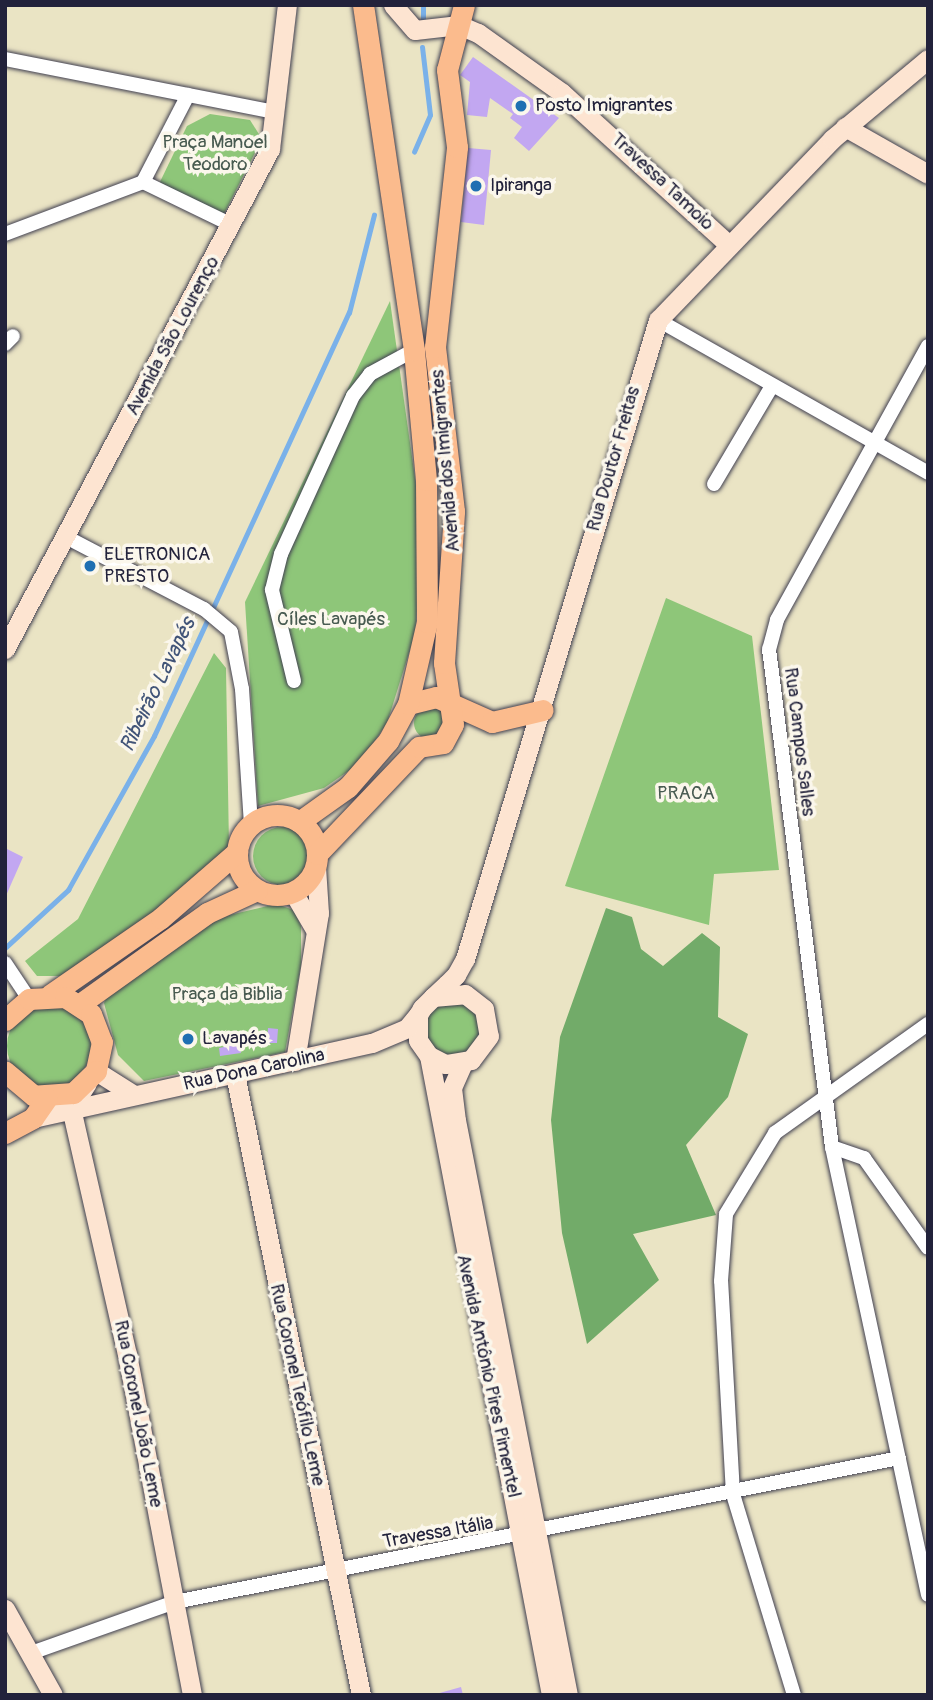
<!DOCTYPE html>
<meta charset="utf-8">
<style>
body{margin:0}
#map{position:relative;width:933px;height:1700px;overflow:hidden;background:#eae4c4;font-family:Pangolin,sans-serif}
div>[style]{position:absolute}
.green>*{inset:0;background:#8ec679}
.round{border-radius:50%}
.forest>*{inset:0;background:#72ab69}
.stream>*{height:4.5px;margin:-2.25px;padding:0 2.25px;transform-origin:2.25px;border-radius:2.25px;background:#7ab1e9}
.building>*{inset:0;background:#c2a7f1}
.roads{filter:drop-shadow(0 0 2px #403f50) drop-shadow(0 0 2px #403f50)}
.street>*{height:14px;margin:-7px;padding:0 7px;transform-origin:7px;border-radius:7px;background:#fff}
.secondary>*{height:19px;margin:-9.5px;padding:0 9.5px;transform-origin:9.5px;border-radius:9.5px;background:#fde4d1}
.primary>*{height:21px;margin:-10.5px;padding:0 10.5px;transform-origin:10.5px;border-radius:10.5px;background:#fbbb8d}
.primary>.ring{margin:-10.5px;padding:0;box-sizing:content-box;background:none;border:21px solid #fbbb8d;border-radius:50%}
.dots>*{width:19px;height:19px;translate:-50% -50%;box-sizing:border-box;border:4px solid #fbf7ec;border-radius:50%}
span{translate:-50% -50%;white-space:nowrap;text-align:center;line-height:1.15;-webkit-text-stroke:7px #fbf7ec;paint-order:stroke}
.poi-label{font-size:19px;color:#22223b}
.left{translate:0 -50%;text-align:left}
.park-label{font-size:19px;color:#485b51}
.street-label{font-size:19px;color:#22223b}
.water-label{font-size:21px;color:#415478;font-style:italic}
.frame{position:absolute;inset:0;border:7px solid #22223b;pointer-events:none}
</style>
<div id="map">
<div class="green">
<i style="clip-path:polygon(210px 114px,250px 120px,262px 139px,223px 216px,158px 186px,187px 126px)"></i>
<i style="clip-path:polygon(390px 301px,423px 535px,415px 634px,387px 723px,360px 763px,324px 788px,258px 806px,245px 602px)"></i>
<i style="clip-path:polygon(666px 598px,752px 636px,779px 870px,714px 874px,709px 925px,565px 886px)"></i>
<i style="clip-path:polygon(214px 653px,226px 668px,229px 847px,196px 890px,66px 976px,37px 976px,25px 961px,78px 919px)"></i>
<i class="round" style="left:414px;top:707px;width:32px;height:32px"></i>
<i class="round" style="left:253px;top:827px;width:58px;height:58px"></i>
<i style="clip-path:polygon(276px 904px,294px 910px,301px 926px,301px 965px,285px 1052px,144px 1081px,118px 1055px,104px 1003px,110px 988px,221px 917px)"></i>
<i class="round" style="left:426px;top:1001px;width:54px;height:54px"></i>
<i class="round" style="left:7px;top:1004px;width:84px;height:84px"></i>
</div>
<div class="forest">
<i style="clip-path:polygon(606px 908px,632px 917px,641px 949px,663px 966px,702px 933px,720px 947px,718px 1017px,748px 1034px,728px 1097px,686px 1145px,716px 1215px,633px 1234px,659px 1280px,587px 1344px,562px 1233px,551px 1120px,560px 1037px)"></i>
</div>
<div class="stream">
<i style="left:423px;top:20px;width:15px;rotate:-90deg"></i>
<i style="left:414px;top:152px;width:40px;rotate:-66.6deg"></i>
<i style="left:430px;top:115px;width:68px;rotate:-96.7deg"></i>
<i style="left:5px;top:948px;width:86px;rotate:-42.6deg"></i>
<i style="left:68px;top:890px;width:176px;rotate:-60.8deg"></i>
<i style="left:154px;top:736px;width:466px;rotate:-65.3deg"></i>
<i style="left:349px;top:313px;width:101px;rotate:-75.7deg"></i>
</div>
<div class="building">
<i style="clip-path:polygon(473px 57px,559px 118px,529px 151px,514px 138px,522px 127px,510px 118px,513px 114px,490px 98px,487px 117px,467px 115px,470px 82px,460px 75px)"></i>
<i style="clip-path:polygon(468px 148px,491px 150px,484px 225px,461px 222px)"></i>
<i style="clip-path:polygon(5px 848px,23px 857px,5px 898px)"></i>
<i style="clip-path:polygon(268px 1028px,278px 1029px,277px 1043px,267px 1043px)"></i>
<i style="clip-path:polygon(239px 1044px,241px 1053px,220px 1056px,219px 1048px)"></i>
<i style="clip-path:polygon(461px 1687px,463px 1695px,437px 1695px,436px 1694px)"></i>
</div>
<div class="roads">
<div class="street">
<i style="left:5px;top:59px;width:275px;rotate:11.1deg"></i>
<i style="left:143px;top:182px;width:98px;rotate:-62.7deg"></i>
<i style="left:5px;top:234px;width:147px;rotate:-20.6deg"></i>
<i style="left:143px;top:182px;width:99px;rotate:25.8deg"></i>
<i style="left:658px;top:320px;width:310px;rotate:29.5deg"></i>
<i style="left:5px;top:344px;width:11px;rotate:-45deg"></i>
<i style="left:928px;top:346px;width:313px;rotate:118.9deg"></i>
<i style="left:777px;top:620px;width:30px;rotate:105deg"></i>
<i style="left:769px;top:649px;width:502px;rotate:82.79deg"></i>
<i style="left:832px;top:1147px;width:458px;rotate:77.9deg"></i>
<i style="left:714px;top:484px;width:114px;rotate:-59.4deg"></i>
<i style="left:66px;top:537px;width:156px;rotate:27.6deg"></i>
<i style="left:204px;top:609px;width:35px;rotate:40deg"></i>
<i style="left:231px;top:632px;width:58px;rotate:79.1deg"></i>
<i style="left:242px;top:689px;width:136px;rotate:86.2deg"></i>
<i style="left:294px;top:681px;width:94px;rotate:-103.6deg"></i>
<i style="left:272px;top:590px;width:37px;rotate:-76deg"></i>
<i style="left:281px;top:554px;width:174px;rotate:-65.5deg"></i>
<i style="left:353px;top:396px;width:28px;rotate:-52deg"></i>
<i style="left:370px;top:374px;width:50px;rotate:-28.6deg"></i>
<i style="left:5px;top:963px;width:43px;rotate:56.3deg"></i>
<i style="left:832px;top:1147px;width:34px;rotate:19deg"></i>
<i style="left:864px;top:1158px;width:110px;rotate:54.6deg"></i>
<i style="left:31px;top:1653px;width:153px;rotate:-19.5deg"></i>
<i style="left:175px;top:1602px;width:738px;rotate:-11.25deg"></i>
<i style="left:794px;top:1695px;width:210px;rotate:-106.9deg"></i>
<i style="left:733px;top:1494px;width:213px;rotate:-93.2deg"></i>
<i style="left:721px;top:1281px;width:67px;rotate:-85.7deg"></i>
<i style="left:726px;top:1214px;width:95px;rotate:-58.8deg"></i>
<i style="left:775px;top:1133px;width:188px;rotate:-35.5deg"></i>
</div>
<div class="secondary">
<i style="left:393px;top:5px;width:33px;rotate:49deg"></i>
<i style="left:415px;top:30px;width:44px;rotate:-6.5deg"></i>
<i style="left:459px;top:25px;width:21px;rotate:23deg"></i>
<i style="left:478px;top:33px;width:103px;rotate:35.5deg"></i>
<i style="left:562px;top:93px;width:223px;rotate:42.3deg"></i>
<i style="left:845px;top:127px;width:95px;rotate:29.5deg"></i>
<i style="left:5px;top:649px;width:566px;rotate:-62.08deg"></i>
<i style="left:270px;top:149px;width:145px;rotate:-83.3deg"></i>
<i style="left:293px;top:892px;width:42px;rotate:59.7deg"></i>
<i style="left:433px;top:997px;width:32px;rotate:-5deg"></i>
<i style="left:465px;top:994px;width:24px;rotate:38deg"></i>
<i style="left:484px;top:1009px;width:27px;rotate:80deg"></i>
<i style="left:489px;top:1036px;width:30px;rotate:127deg"></i>
<i style="left:471px;top:1060px;width:26px;rotate:171deg"></i>
<i style="left:445px;top:1064px;width:18px;rotate:-153deg"></i>
<i style="left:429px;top:1056px;width:19px;rotate:-125deg"></i>
<i style="left:418px;top:1040px;width:25px;rotate:-90deg"></i>
<i style="left:418px;top:1015px;width:8px;rotate:-60deg"></i>
<i style="left:422px;top:1008px;width:16px;rotate:-45deg"></i>
<i style="left:433px;top:997px;width:19px;rotate:-43deg"></i>
<i style="left:447px;top:984px;width:13px;rotate:-45deg"></i>
<i style="left:456px;top:975px;width:18px;rotate:-61deg"></i>
<i style="left:465px;top:959px;width:668px;rotate:-73.19deg"></i>
<i style="left:658px;top:320px;width:251px;rotate:-46.1deg"></i>
<i style="left:832px;top:139px;width:125px;rotate:-39.8deg"></i>
<i style="left:429px;top:1056px;width:651px;rotate:79.19deg"></i>
<i style="left:295px;top:1061px;width:150px;rotate:-80.8deg"></i>
<i style="left:319px;top:913px;width:47px;rotate:-93.7deg"></i>
<i style="left:463px;top:1063px;width:27px;rotate:114deg"></i>
<i style="left:452px;top:1088px;width:32px;rotate:83deg"></i>
<i style="left:456px;top:1120px;width:586px;rotate:78.98deg"></i>
<i style="left:96px;top:1071px;width:45px;rotate:32.3deg"></i>
<i style="left:235px;top:1074px;width:634px;rotate:78.53deg"></i>
<i style="left:87px;top:1083px;width:30px;rotate:123deg"></i>
<i style="left:71px;top:1108px;width:252px;rotate:77.2deg"></i>
<i style="left:127px;top:1354px;width:347px;rotate:79.2deg"></i>
<i style="left:33px;top:1118px;width:347px;rotate:-12.5deg"></i>
<i style="left:372px;top:1043px;width:38px;rotate:-23deg"></i>
<i style="left:407px;top:1028px;width:17px;rotate:-50deg"></i>
<i style="left:5px;top:1609px;width:98px;rotate:60.8deg"></i>
</div>
<div class="primary">
<i style="left:408px;top:704px;width:29px;rotate:-14deg"></i>
<i style="left:436px;top:697px;width:61px;rotate:24.1deg"></i>
<i style="left:492px;top:722px;width:52px;rotate:-13.2deg"></i>
<i class="ring" style="left:237px;top:815px;width:59px;height:59px"></i>
<i style="left:299px;top:822px;width:60px;rotate:-35.5deg"></i>
<i style="left:348px;top:787px;width:61px;rotate:-49deg"></i>
<i style="left:388px;top:741px;width:42px;rotate:-61.6deg"></i>
<i style="left:408px;top:704px;width:84px;rotate:-77deg"></i>
<i style="left:427px;top:622px;width:142px;rotate:-90.4deg"></i>
<i style="left:426px;top:480px;width:131px;rotate:-95.3deg"></i>
<i style="left:414px;top:350px;width:349px;rotate:-98.4deg"></i>
<i style="left:317px;top:854px;width:148px;rotate:-46.4deg"></i>
<i style="left:419px;top:747px;width:24px;rotate:-9deg"></i>
<i style="left:443px;top:743px;width:21px;rotate:-62deg"></i>
<i style="left:453px;top:724px;width:62px;rotate:-98.4deg"></i>
<i style="left:444px;top:663px;width:152px;rotate:-86.2deg"></i>
<i style="left:454px;top:511px;width:165px;rotate:-96.6deg"></i>
<i style="left:435px;top:347px;width:201px;rotate:-83.7deg"></i>
<i style="left:457px;top:147px;width:78px;rotate:-97.4deg"></i>
<i style="left:447px;top:70px;width:67px;rotate:-75.3deg"></i>
<i style="left:50px;top:995px;width:135px;rotate:-34.7deg"></i>
<i style="left:161px;top:918px;width:101px;rotate:-41deg"></i>
<i style="left:80px;top:1004px;width:156px;rotate:-35.6deg"></i>
<i style="left:207px;top:913px;width:55px;rotate:-24.7deg"></i>
<i style="left:5px;top:1020px;width:32px;rotate:-41deg"></i>
<i style="left:29px;top:999px;width:36px;rotate:-3deg"></i>
<i style="left:65px;top:997px;width:31px;rotate:33deg"></i>
<i style="left:91px;top:1014px;width:30px;rotate:69deg"></i>
<i style="left:102px;top:1042px;width:30px;rotate:102deg"></i>
<i style="left:96px;top:1071px;width:32px;rotate:136deg"></i>
<i style="left:73px;top:1093px;width:39px;rotate:176deg"></i>
<i style="left:34px;top:1096px;width:38px;rotate:-140deg"></i>
<i style="left:5px;top:1133px;width:32px;rotate:-28deg"></i>
<i style="left:33px;top:1118px;width:24px;rotate:-55deg"></i>
</div>
</div>
<div class="dots">
<i style="left:521px;top:106px;background:#1f6fb2"></i>
<i style="left:476px;top:186px;background:#1f6fb2"></i>
<i style="left:90px;top:566px;background:#1f6fb2"></i>
<i style="left:188px;top:1039px;background:#1f6fb2"></i>
</div>
<div class="poi-label">
<span class="left" style="left:535px;top:106px">Posto Imigrantes</span>
<span class="left" style="left:490px;top:186px">Ipiranga</span>
<span class="left" style="left:104px;top:566px">ELETRONICA<br>PRESTO</span>
<span class="left" style="left:202px;top:1039px">Lavapés</span>
</div>
<div class="park-label">
<span style="left:215px;top:154px">Praça Manoel<br>Teodoro</span>
<span style="left:331px;top:620px">Cíles Lavapés</span>
<span style="left:686px;top:794px">PRACA</span>
<span style="left:227px;top:995px">Praça da Biblia</span>
</div>
<div class="street-label">
<span style="left:662px;top:182px;rotate:43deg">Travessa Tamoio</span>
<span style="left:173px;top:336px;rotate:-62deg">Avenida São Lourenço</span>
<span style="left:614px;top:459px;rotate:-74deg">Rua Doutor Freitas</span>
<span style="left:446px;top:461px;rotate:-95deg">Avenida dos Imigrantes</span>
<span style="left:799px;top:742px;rotate:83deg">Rua Campos Salles</span>
<span style="left:254px;top:1070px;rotate:-12deg">Rua Dona Carolina</span>
<span style="left:488px;top:1376px;rotate:78deg">Avenida Antônio Pires Pimentel</span>
<span style="left:297px;top:1385px;rotate:78deg">Rua Coronel Teófilo Leme</span>
<span style="left:138px;top:1414px;rotate:79deg">Rua Coronel João Leme</span>
<span style="left:438px;top:1533px;rotate:-10deg">Travessa Itália</span>
</div>
<div class="water-label">
<span style="left:158px;top:685px;rotate:-64deg">Ribeirão Lavapés</span>
</div>
<div class="frame"></div>
</div>
